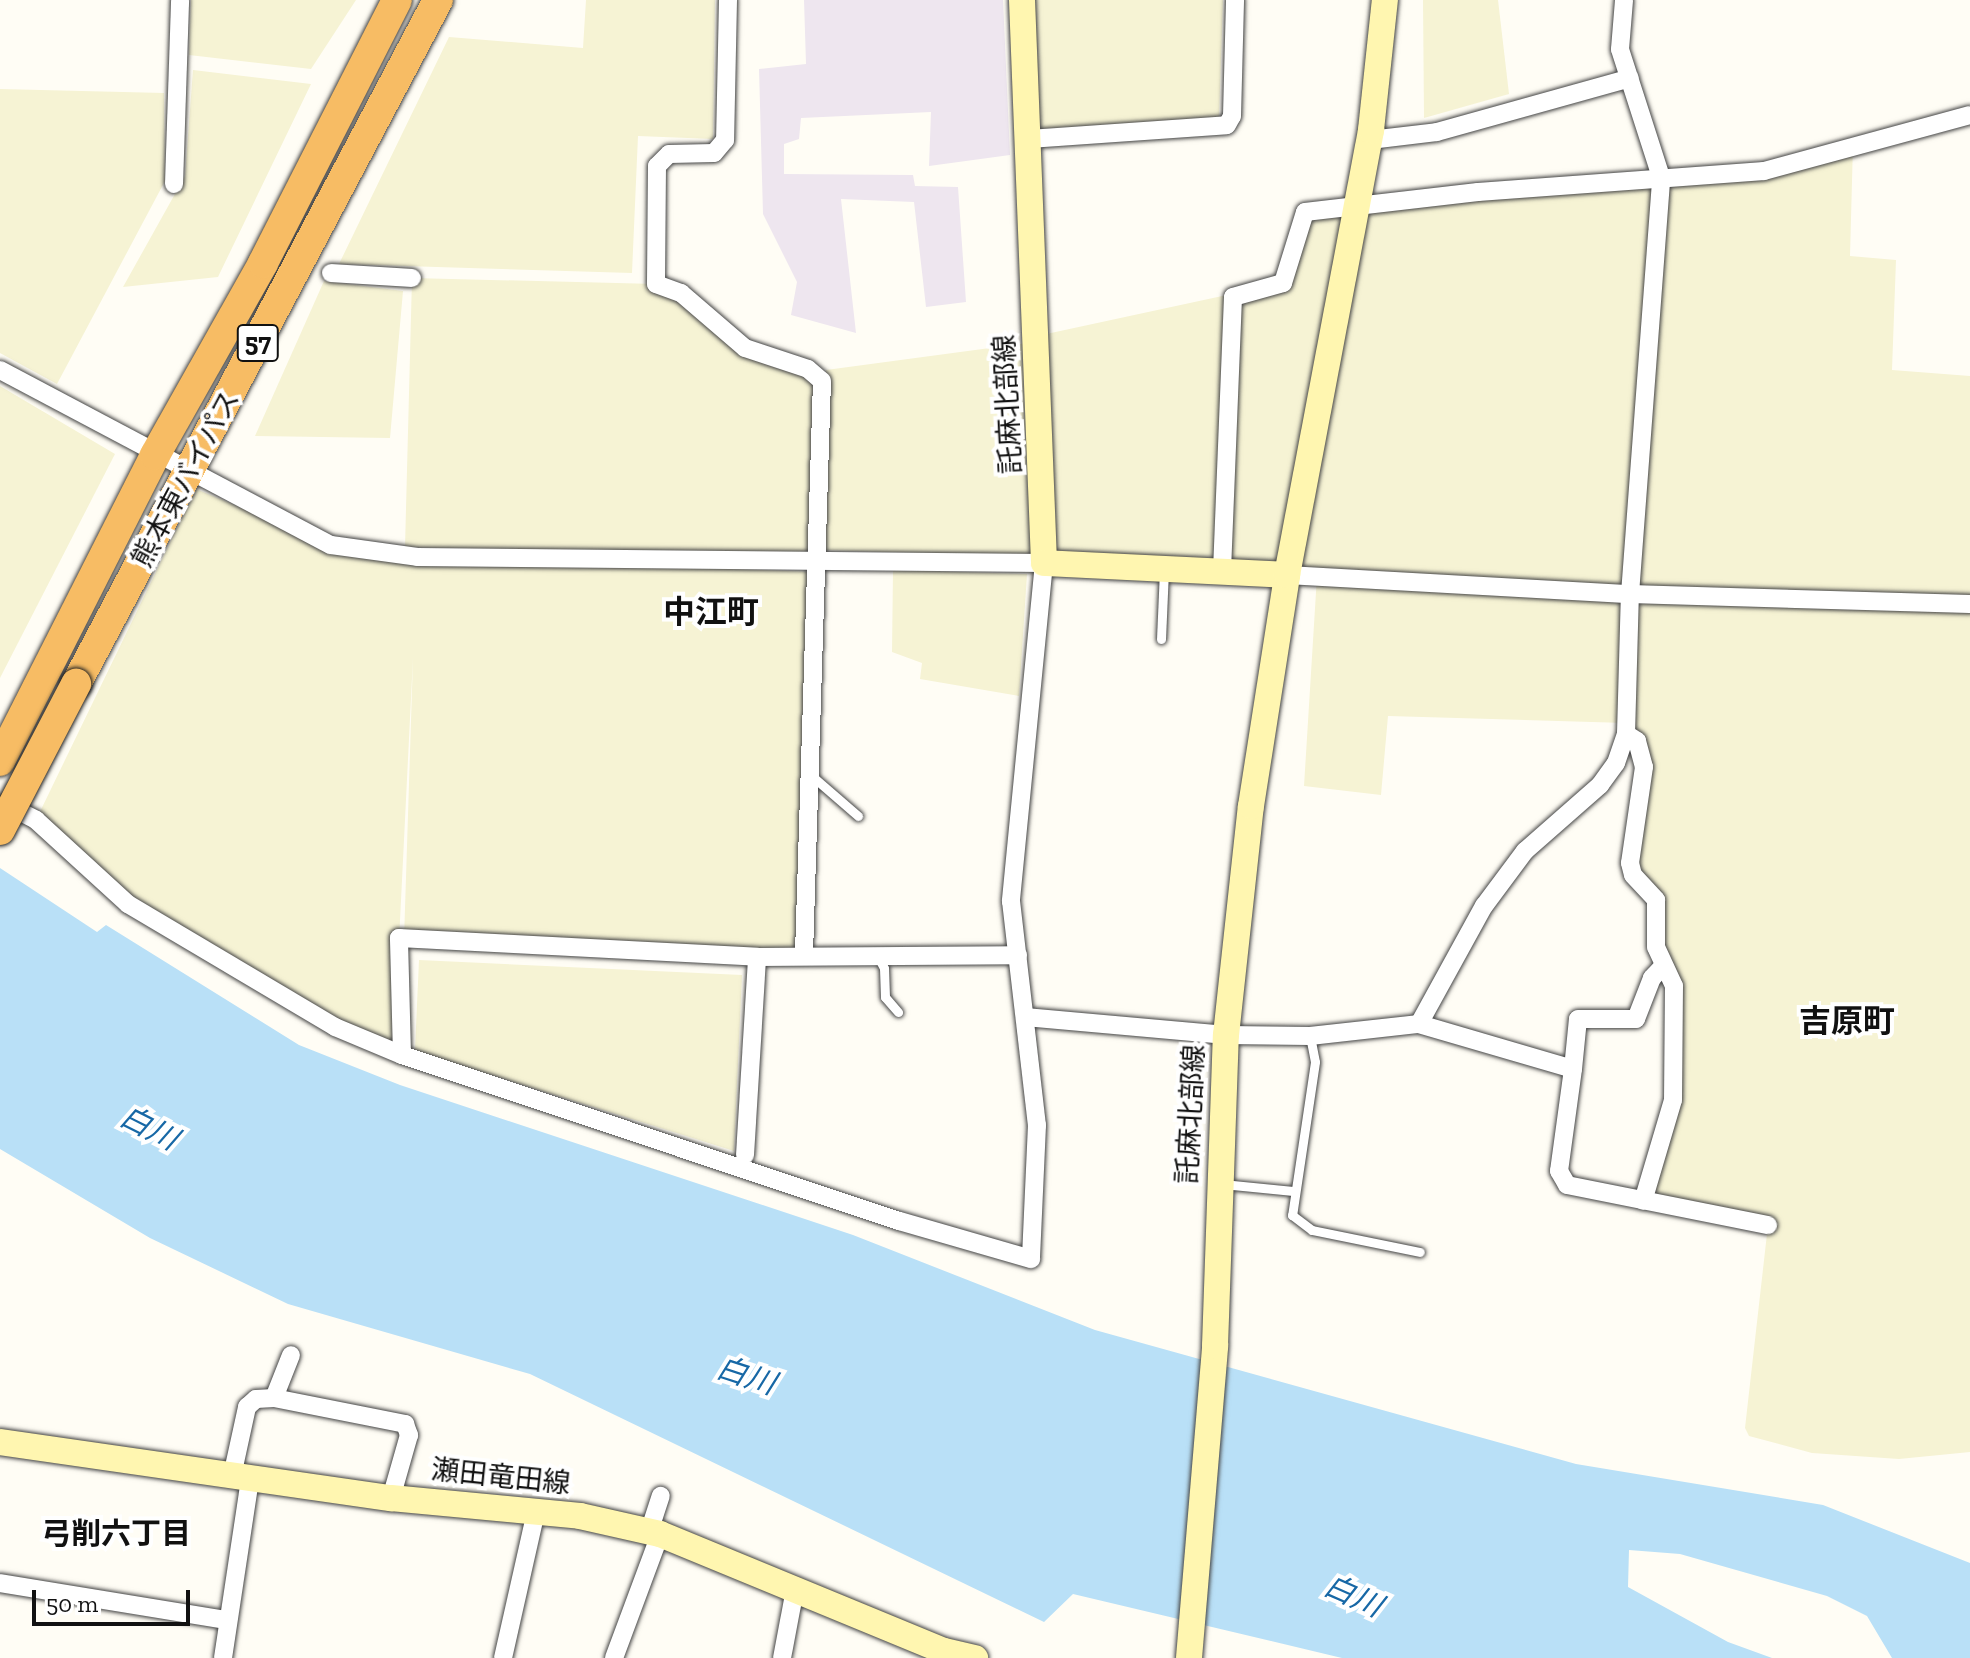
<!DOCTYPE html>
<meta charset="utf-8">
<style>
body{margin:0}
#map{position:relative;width:1970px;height:1658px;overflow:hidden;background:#fffdf5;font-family:"Zilla Slab","Noto Sans JP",serif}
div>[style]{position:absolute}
.industrial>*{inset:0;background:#eee6ef}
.farmland>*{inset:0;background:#f6f3d4}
.water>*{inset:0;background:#b9e0f7}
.roads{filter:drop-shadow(0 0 2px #444) drop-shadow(0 0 2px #444)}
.service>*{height:9px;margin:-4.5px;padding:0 4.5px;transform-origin:4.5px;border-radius:4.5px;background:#fff}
.minor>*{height:18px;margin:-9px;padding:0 9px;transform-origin:9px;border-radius:9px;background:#fff}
.secondary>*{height:26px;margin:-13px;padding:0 13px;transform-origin:13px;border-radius:13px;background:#fff6b0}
.trunk>*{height:30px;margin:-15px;padding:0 15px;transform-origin:15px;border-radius:15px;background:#f7bc64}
.bridges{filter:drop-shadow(0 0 2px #222) drop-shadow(0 0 2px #222)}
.trunk-bridge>*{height:30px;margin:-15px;padding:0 15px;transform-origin:15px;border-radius:15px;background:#f7bc64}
span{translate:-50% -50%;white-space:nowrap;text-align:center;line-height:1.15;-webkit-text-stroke:8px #fff;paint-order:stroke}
.shield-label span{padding:2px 6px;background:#fff;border:2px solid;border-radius:6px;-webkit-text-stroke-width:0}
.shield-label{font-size:26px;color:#111;font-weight:700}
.street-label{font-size:28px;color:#111}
.water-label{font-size:30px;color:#1768a6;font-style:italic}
.neighbourhood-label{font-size:30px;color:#111;font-weight:700}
.quarter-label{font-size:32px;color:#111;font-weight:700}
.scale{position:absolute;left:32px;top:1590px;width:158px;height:36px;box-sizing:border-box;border:4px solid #111;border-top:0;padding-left:10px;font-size:24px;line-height:28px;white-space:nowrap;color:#111;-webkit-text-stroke:6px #fff;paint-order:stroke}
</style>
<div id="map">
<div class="industrial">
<i style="clip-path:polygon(804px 0,1003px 0,1010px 155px,929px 166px,931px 112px,801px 118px,799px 139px,784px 144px,784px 174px,913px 175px,915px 186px,958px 187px,966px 302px,926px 307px,914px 202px,841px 199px,856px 333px,791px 315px,797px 282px,763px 214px,759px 69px,806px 64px)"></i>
</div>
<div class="farmland">
<i style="clip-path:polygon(191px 0,356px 0,311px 69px,189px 55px)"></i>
<i style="clip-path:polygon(586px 0,715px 0,713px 139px,638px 136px,632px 273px,339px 264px,449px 37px,583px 48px)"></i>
<i style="clip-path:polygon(1031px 0,1223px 0,1219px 118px,1037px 129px)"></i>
<i style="clip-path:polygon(1423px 0,1498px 0,1509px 94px,1424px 118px)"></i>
<i style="clip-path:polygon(193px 70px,311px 84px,218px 277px,123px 287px,185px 176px)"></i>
<i style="clip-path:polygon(0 89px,164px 93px,165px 181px,57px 384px,0 353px)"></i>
<i style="clip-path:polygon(1853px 144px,1850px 256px,1896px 260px,1892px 370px,1970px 376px,1970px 1452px,1899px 1459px,1812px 1453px,1749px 1436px,1745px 1428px,1768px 1225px,1643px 1201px,1673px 1100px,1670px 976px,1656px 900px,1633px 875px,1644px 767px,1626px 723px,1388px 716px,1381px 795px,1304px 786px,1317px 576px,1044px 563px,1037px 336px,1283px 283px,1305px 212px,1704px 175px)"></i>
<i style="clip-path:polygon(412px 278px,656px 284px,745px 348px,822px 381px,818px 558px,405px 547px)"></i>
<i style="clip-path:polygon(324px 281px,403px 291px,390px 438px,255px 436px)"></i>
<i style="clip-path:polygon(1028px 343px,1037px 557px,824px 550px,826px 370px)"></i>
<i style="clip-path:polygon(0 386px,115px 454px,0 678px)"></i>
<i style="clip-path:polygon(196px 489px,331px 545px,417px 557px,814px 572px,801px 955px,404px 940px,413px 658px,394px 1042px,335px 1027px,128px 904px,36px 820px)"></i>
<i style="clip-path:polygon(893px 570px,1027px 574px,1019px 696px,920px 679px,922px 663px,892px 652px)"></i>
<i style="clip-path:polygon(419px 960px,742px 975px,734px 1151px,415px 1051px)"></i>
</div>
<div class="water">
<i style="clip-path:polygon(0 868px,97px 932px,106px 925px,299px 1045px,400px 1085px,853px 1235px,1095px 1330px,1576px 1464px,1823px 1505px,1970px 1563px,1970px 1658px,1892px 1658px,1867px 1616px,1827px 1596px,1680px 1554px,1629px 1550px,1628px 1587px,1728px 1642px,1772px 1658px,1342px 1658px,1073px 1594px,1044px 1622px,530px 1374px,288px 1304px,150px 1238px,0 1149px)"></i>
</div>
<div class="roads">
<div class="service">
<i style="left:1161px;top:639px;width:68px;rotate:-87.5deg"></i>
<i style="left:812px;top:776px;width:61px;rotate:41deg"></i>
<i style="left:877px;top:955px;width:15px;rotate:62deg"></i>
<i style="left:884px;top:968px;width:29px;rotate:88deg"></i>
<i style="left:885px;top:997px;width:20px;rotate:49deg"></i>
<i style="left:1310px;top:1036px;width:26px;rotate:79deg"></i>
<i style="left:1315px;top:1062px;width:155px;rotate:98.5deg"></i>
<i style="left:1292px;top:1215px;width:25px;rotate:37deg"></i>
<i style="left:1312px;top:1230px;width:110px;rotate:11.5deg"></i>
<i style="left:1222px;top:1184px;width:72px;rotate:5.6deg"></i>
</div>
<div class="minor">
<i style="left:728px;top:0;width:140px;rotate:91.2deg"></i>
<i style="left:725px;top:140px;width:17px;rotate:130deg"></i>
<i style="left:714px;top:153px;width:45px;rotate:178.7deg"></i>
<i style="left:669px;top:154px;width:17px;rotate:135deg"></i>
<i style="left:657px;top:166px;width:118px;rotate:90.5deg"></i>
<i style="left:656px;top:284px;width:27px;rotate:20deg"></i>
<i style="left:681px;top:293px;width:84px;rotate:40.7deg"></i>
<i style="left:745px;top:348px;width:66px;rotate:18.4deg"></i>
<i style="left:808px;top:369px;width:18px;rotate:41deg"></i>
<i style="left:822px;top:381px;width:573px;rotate:91.8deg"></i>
<i style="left:1029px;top:139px;width:198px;rotate:-4deg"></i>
<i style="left:1227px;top:125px;width:10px;rotate:-61deg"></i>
<i style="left:1232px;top:116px;width:116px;rotate:-88.5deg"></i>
<i style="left:1370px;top:140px;width:67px;rotate:-6.8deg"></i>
<i style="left:1437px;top:132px;width:200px;rotate:-15.6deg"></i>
<i style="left:174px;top:184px;width:184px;rotate:-88.1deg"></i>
<i style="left:331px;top:273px;width:81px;rotate:3.5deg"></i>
<i style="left:0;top:370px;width:374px;rotate:27.9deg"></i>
<i style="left:331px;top:545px;width:87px;rotate:7.9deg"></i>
<i style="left:417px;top:557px;width:627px;rotate:0.55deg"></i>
<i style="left:1044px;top:563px;width:340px;rotate:95.6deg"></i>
<i style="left:1011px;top:901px;width:226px;rotate:83.4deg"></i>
<i style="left:1037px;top:1125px;width:134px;rotate:92.6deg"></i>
<i style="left:1031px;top:1259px;width:137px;rotate:-163.9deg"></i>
<i style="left:899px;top:1221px;width:524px;rotate:-161.53deg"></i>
<i style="left:1222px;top:571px;width:274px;rotate:-87.7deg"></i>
<i style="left:1233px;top:297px;width:52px;rotate:-15.6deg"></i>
<i style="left:1283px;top:283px;width:74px;rotate:-72.8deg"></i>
<i style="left:1305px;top:212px;width:174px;rotate:-6.6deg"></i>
<i style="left:1478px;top:192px;width:287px;rotate:-4.2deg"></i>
<i style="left:1764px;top:171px;width:213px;rotate:-15.2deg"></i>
<i style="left:1287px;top:575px;width:344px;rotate:3.2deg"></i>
<i style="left:1630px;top:594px;width:340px;rotate:1.7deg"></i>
<i style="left:1626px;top:734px;width:13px;rotate:32deg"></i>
<i style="left:1637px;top:741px;width:27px;rotate:75deg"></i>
<i style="left:1644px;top:767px;width:97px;rotate:98.3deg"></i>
<i style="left:1630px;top:863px;width:12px;rotate:76deg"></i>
<i style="left:1633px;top:875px;width:34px;rotate:47deg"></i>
<i style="left:1656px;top:900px;width:47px;rotate:90deg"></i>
<i style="left:1656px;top:947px;width:43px;rotate:65.2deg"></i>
<i style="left:1674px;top:986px;width:114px;rotate:90.5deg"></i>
<i style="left:1673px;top:1100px;width:105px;rotate:106.5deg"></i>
<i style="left:5px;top:804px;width:35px;rotate:27deg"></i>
<i style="left:36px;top:820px;width:125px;rotate:42.4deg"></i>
<i style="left:128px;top:904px;width:241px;rotate:30.7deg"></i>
<i style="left:335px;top:1027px;width:73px;rotate:22.7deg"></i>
<i style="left:402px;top:1055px;width:117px;rotate:-91.5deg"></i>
<i style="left:399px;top:938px;width:359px;rotate:3deg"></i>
<i style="left:757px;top:957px;width:261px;rotate:-0.4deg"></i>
<i style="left:1025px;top:1017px;width:202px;rotate:5.1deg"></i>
<i style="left:1226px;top:1035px;width:84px;rotate:0.7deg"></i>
<i style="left:1310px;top:1036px;width:110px;rotate:-6.3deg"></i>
<i style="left:1419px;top:1024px;width:160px;rotate:16.3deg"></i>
<i style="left:1573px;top:1069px;width:103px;rotate:97.8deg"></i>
<i style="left:1559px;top:1171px;width:16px;rotate:60deg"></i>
<i style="left:1567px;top:1185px;width:205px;rotate:11.3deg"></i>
<i style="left:1419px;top:1024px;width:135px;rotate:-61.2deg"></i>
<i style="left:1484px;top:906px;width:69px;rotate:-53.3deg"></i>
<i style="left:1525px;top:851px;width:100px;rotate:-41.3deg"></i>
<i style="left:1600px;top:785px;width:27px;rotate:-54deg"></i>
<i style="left:1616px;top:763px;width:31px;rotate:-71deg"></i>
<i style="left:1626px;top:734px;width:140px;rotate:-88.4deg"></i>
<i style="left:1630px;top:594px;width:418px;rotate:-85.7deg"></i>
<i style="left:1661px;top:177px;width:134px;rotate:-107.8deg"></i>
<i style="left:1620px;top:49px;width:49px;rotate:-85.3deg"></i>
<i style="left:1573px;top:1069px;width:50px;rotate:-84.3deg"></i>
<i style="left:1578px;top:1019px;width:58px"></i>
<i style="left:1636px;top:1019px;width:44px;rotate:-68.7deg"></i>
<i style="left:1652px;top:978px;width:16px;rotate:-47deg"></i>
<i style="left:745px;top:1155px;width:198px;rotate:-86.5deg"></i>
<i style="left:274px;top:1398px;width:46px;rotate:-68.4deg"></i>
<i style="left:232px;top:1476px;width:71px;rotate:-77.7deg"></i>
<i style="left:247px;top:1407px;width:12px;rotate:-42deg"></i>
<i style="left:256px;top:1399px;width:18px;rotate:-3deg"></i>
<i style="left:274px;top:1398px;width:134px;rotate:11.2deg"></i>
<i style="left:405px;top:1424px;width:12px;rotate:70deg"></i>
<i style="left:409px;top:1435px;width:66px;rotate:105.9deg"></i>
<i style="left:649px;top:1532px;width:38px;rotate:-72deg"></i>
<i style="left:0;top:1583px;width:230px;rotate:9.3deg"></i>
<i style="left:223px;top:1658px;width:181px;rotate:-81.4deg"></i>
<i style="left:503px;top:1658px;width:150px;rotate:-77.3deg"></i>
<i style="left:614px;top:1658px;width:132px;rotate:-69.6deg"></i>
<i style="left:782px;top:1658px;width:70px;rotate:-79.3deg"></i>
</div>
<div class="secondary">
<i style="left:1022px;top:0;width:563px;rotate:87.76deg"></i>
<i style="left:1044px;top:563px;width:243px;rotate:2.8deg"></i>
<i style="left:0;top:1442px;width:395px;rotate:8.2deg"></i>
<i style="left:391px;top:1498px;width:190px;rotate:5.4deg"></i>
<i style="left:580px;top:1516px;width:82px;rotate:12.7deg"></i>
<i style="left:660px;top:1534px;width:307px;rotate:22.4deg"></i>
<i style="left:944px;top:1651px;width:32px;rotate:13deg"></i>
<i style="left:1189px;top:1658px;width:313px;rotate:-85.2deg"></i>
<i style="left:1215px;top:1346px;width:311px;rotate:-88deg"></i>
<i style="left:1226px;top:1035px;width:230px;rotate:-83.8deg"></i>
<i style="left:1251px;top:806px;width:234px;rotate:-81.1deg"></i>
<i style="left:1287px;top:575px;width:453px;rotate:-79.3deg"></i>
<i style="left:1371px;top:130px;width:131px;rotate:-83.9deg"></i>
</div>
<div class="trunk">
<i style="left:76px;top:684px;width:774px;rotate:-62.11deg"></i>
<i style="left:0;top:761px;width:343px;rotate:-63.1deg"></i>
<i style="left:155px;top:455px;width:220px;rotate:-60.6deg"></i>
<i style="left:263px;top:263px;width:295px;rotate:-63deg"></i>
</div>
</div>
<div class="bridges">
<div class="trunk-bridge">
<i style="left:0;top:830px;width:165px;rotate:-62.5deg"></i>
</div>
</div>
<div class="shield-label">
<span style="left:258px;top:343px">57</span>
</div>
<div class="street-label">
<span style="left:1008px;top:404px;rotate:-93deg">託麻北部線</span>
<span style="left:186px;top:479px;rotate:-62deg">熊本東バイパス</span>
<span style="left:1191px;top:1114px;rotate:-87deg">託麻北部線</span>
<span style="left:501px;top:1477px;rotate:6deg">瀬田竜田線</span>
</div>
<div class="water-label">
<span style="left:149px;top:1128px;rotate:27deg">白川</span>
<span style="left:746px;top:1376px;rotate:18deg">白川</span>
<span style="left:1353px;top:1596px;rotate:24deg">白川</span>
</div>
<div class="neighbourhood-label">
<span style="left:116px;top:1534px">弓削六丁目</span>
</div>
<div class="quarter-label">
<span style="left:711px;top:612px">中江町</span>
<span style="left:1847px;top:1021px">吉原町</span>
</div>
<div class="scale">50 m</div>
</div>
